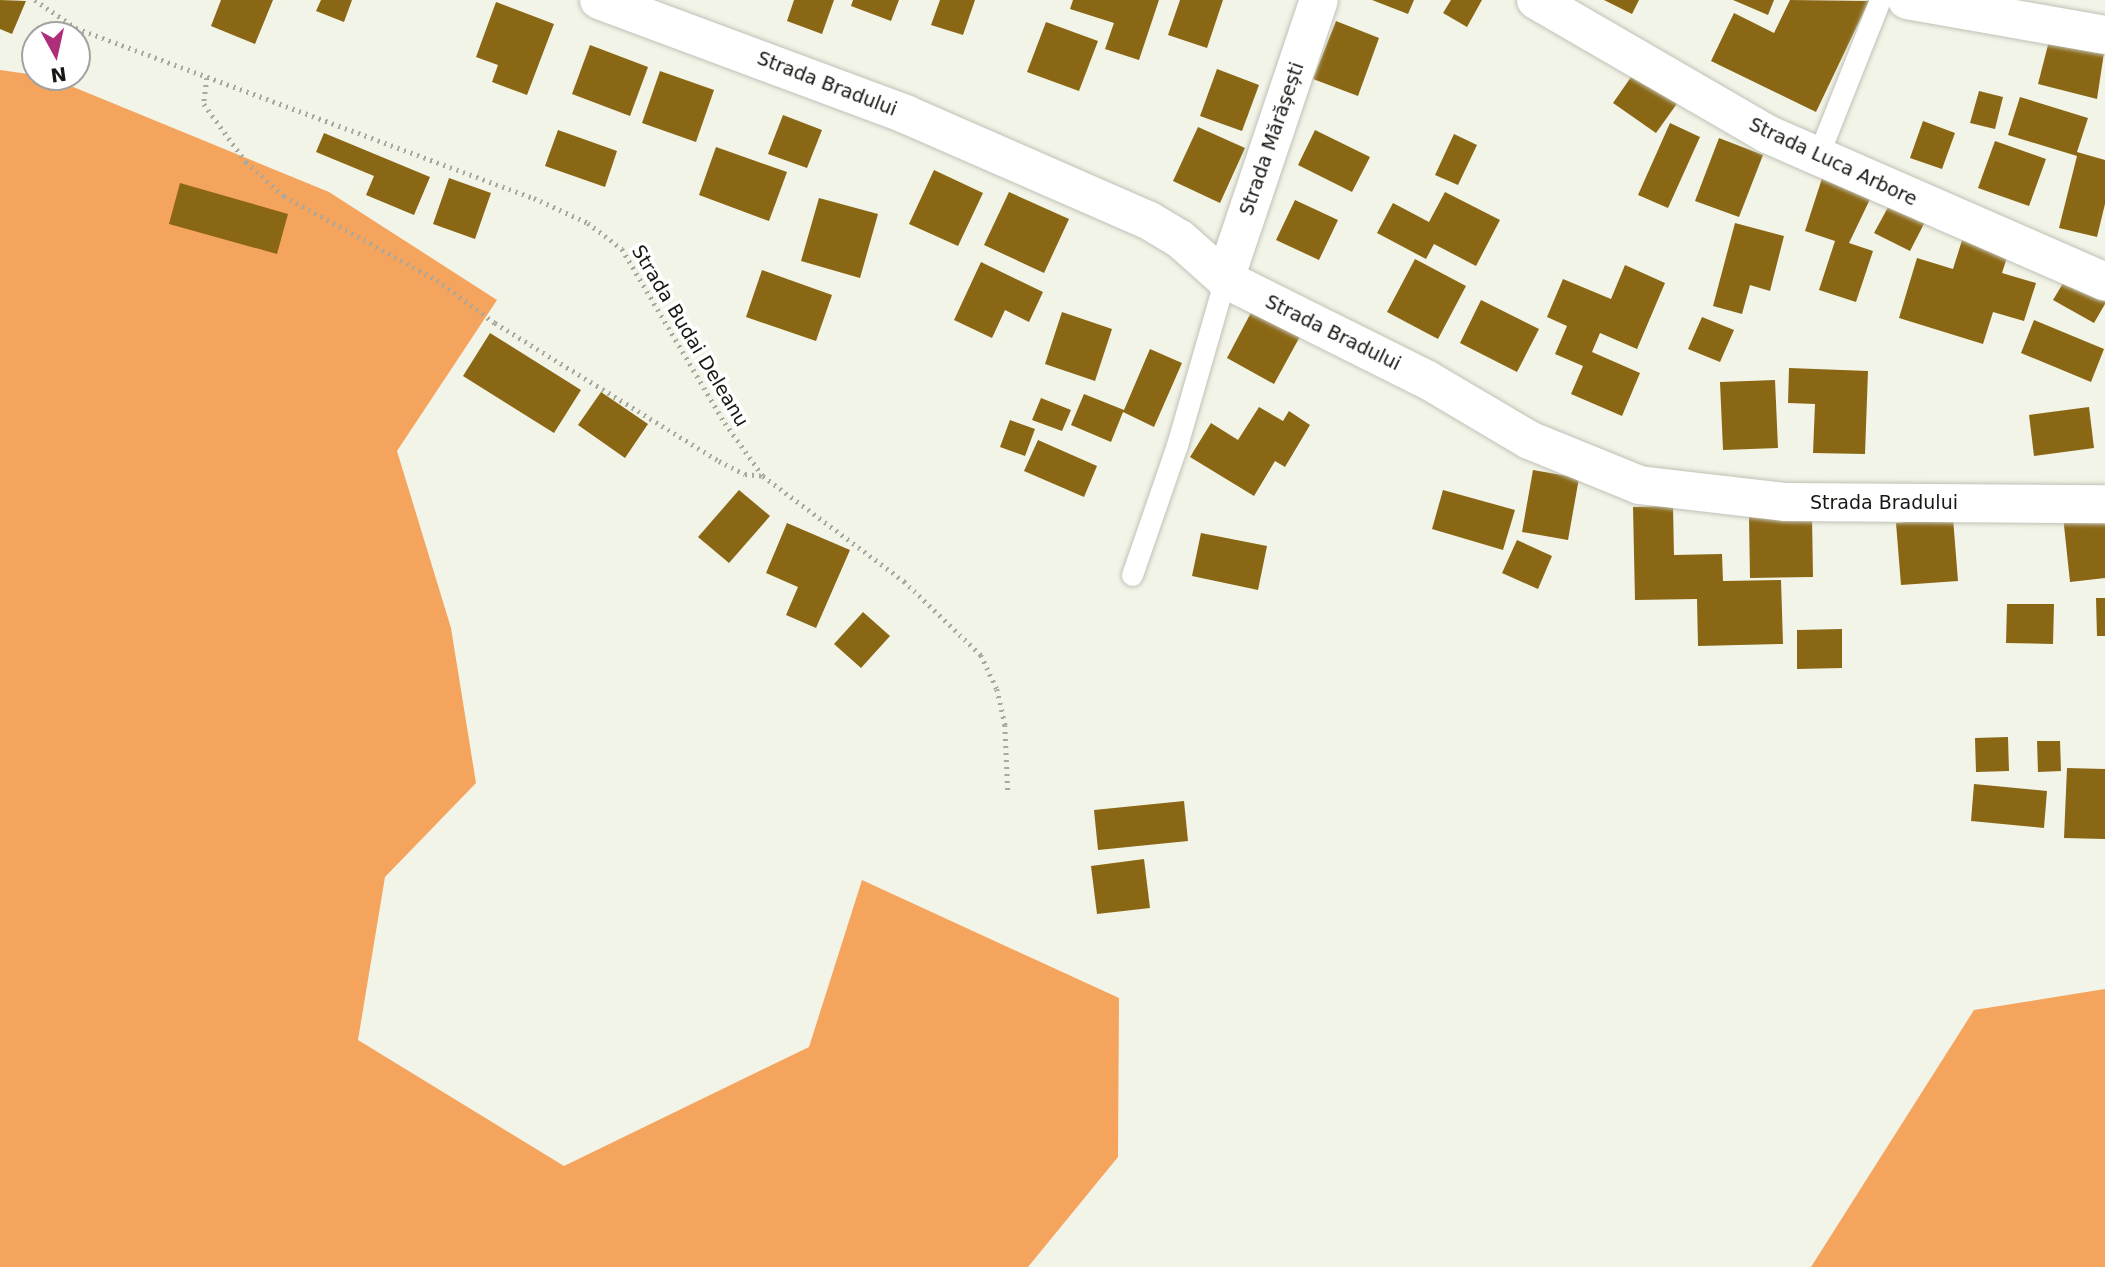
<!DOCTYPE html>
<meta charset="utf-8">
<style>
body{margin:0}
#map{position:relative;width:2105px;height:1267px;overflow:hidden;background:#f3f4e8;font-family:"DejaVu Sans",sans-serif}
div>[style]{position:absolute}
.forest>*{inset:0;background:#f5a45e}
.building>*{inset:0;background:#8a6714}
.path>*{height:4.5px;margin-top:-2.25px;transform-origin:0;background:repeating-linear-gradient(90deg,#a7a89e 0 2px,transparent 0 7px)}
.roads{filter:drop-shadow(0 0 2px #c0c1b6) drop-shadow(0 0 2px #c0c1b6)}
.service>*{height:21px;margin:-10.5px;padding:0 10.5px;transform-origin:10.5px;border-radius:10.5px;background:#fff}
.minor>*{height:38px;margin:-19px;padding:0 19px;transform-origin:19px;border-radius:19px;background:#fff}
span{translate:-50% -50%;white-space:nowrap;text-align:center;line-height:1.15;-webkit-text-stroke:7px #fff;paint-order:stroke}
.street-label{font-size:19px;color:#171713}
.north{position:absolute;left:21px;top:21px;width:70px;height:70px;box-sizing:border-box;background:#fff;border:2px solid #a2a2a1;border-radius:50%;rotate:172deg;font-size:19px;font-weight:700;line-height:28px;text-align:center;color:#171713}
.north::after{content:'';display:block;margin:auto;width:24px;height:32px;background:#af2e7a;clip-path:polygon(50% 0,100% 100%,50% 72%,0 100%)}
</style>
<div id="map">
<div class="forest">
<i style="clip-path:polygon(0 70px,49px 77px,329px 192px,497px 300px,397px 451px,451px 628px,476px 783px,385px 877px,358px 1040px,564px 1166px,809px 1047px,862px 880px,1119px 998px,1118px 1157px,1028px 1267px,0 1267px)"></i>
<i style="clip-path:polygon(2105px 989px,2105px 1267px,1811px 1267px,1974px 1010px)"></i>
</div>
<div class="building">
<i style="clip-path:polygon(0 0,26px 1px,12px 34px,0 29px)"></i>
<i style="clip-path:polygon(221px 0,273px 0,255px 44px,211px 26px)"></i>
<i style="clip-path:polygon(321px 0,352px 0,344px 22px,316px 11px)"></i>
<i style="clip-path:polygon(794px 0,834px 0,822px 34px,787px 21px)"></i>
<i style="clip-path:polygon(853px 0,899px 0,891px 21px,851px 6px)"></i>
<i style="clip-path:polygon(940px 0,975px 0,963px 35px,931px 25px)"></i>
<i style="clip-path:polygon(1073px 0,1159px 0,1139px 60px,1105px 49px,1114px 23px,1070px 9px)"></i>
<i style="clip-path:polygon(1180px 0,1223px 0,1207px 48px,1168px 35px)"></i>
<i style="clip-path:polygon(1372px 0,1414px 0,1408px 14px)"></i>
<i style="clip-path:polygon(1451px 0,1482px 0,1467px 27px,1443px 13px)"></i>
<i style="clip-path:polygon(1604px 0,1639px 0,1632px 14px)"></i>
<i style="clip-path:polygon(1733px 0,1774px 0,1768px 15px)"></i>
<i style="clip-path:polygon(1790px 0,1869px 1px,1816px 112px,1711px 61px,1734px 13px,1774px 33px)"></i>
<i style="clip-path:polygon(496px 2px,554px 24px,527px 95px,492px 82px,498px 65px,476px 57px)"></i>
<i style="clip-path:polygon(1336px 21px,1379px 38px,1358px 96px,1313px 79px)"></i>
<i style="clip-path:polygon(1046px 22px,1098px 41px,1079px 91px,1027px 72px)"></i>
<i style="clip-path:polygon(2051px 33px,2105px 46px,2097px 99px,2038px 84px)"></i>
<i style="clip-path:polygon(590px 45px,648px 67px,630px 116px,572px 94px)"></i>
<i style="clip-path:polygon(1638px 67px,1681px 98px,1656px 133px,1613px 103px)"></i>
<i style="clip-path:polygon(1217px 69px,1259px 85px,1242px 131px,1200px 116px)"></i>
<i style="clip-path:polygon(660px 71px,714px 90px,696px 142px,642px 123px)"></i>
<i style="clip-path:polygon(1979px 91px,2003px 97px,1995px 129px,1970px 123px)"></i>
<i style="clip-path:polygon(2020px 97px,2088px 118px,2077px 152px,2105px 160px,2105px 204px,2097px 237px,2059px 228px,2077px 156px,2008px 135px)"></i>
<i style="clip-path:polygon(783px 115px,822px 130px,807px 168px,768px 154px)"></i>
<i style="clip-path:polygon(1923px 121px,1955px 133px,1942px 169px,1910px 158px)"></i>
<i style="clip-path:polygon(1670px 123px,1700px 137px,1668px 208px,1638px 195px)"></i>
<i style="clip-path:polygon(1198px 127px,1245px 148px,1220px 203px,1173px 181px)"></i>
<i style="clip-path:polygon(558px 130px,617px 151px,605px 187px,545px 166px)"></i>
<i style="clip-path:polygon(1315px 130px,1370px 157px,1352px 192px,1298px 165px)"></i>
<i style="clip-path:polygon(324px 133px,430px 177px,414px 215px,366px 195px,374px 176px,316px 152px)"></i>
<i style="clip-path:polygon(1454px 134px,1477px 145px,1458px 185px,1435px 175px)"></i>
<i style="clip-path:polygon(1719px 138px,1763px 155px,1739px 217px,1695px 201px)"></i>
<i style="clip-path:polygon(1995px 141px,2046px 159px,2029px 206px,1978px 188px)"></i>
<i style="clip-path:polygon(716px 147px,787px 172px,769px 221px,699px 195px)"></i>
<i style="clip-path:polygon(1825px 169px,1873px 193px,1849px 243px,1873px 251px,1856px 302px,1819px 290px,1835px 241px,1805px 231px)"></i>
<i style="clip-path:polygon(934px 170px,983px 193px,958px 246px,909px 224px)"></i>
<i style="clip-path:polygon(449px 178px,491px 193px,475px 239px,433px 224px)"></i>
<i style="clip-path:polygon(180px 183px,288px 214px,277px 254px,169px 224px)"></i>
<i style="clip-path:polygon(1009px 192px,1069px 219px,1044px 273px,984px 245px)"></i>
<i style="clip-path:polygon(1445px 192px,1500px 220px,1476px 266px,1434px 244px,1426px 259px,1377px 233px,1393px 203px,1429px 222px)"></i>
<i style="clip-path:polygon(819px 198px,878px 214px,860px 278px,801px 261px)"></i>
<i style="clip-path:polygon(1295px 200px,1338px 220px,1319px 260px,1276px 240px)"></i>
<i style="clip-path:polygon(1892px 200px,1927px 218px,1910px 251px,1874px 233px)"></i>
<i style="clip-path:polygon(1735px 223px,1784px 236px,1770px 291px,1750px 285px,1742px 314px,1713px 306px)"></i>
<i style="clip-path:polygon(1964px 234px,2010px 248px,2002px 273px,2036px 283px,2024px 321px,1993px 312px,1983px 344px,1899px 318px,1917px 258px,1953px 269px)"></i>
<i style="clip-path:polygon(1415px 259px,1466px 286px,1438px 339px,1387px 312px)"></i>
<i style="clip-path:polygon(981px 262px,1043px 292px,1029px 322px,1005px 310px,992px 338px,954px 320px)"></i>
<i style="clip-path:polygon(1625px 265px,1665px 283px,1637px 349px,1600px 333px,1592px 352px,1640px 373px,1622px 416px,1571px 394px,1583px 366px,1555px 354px,1567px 326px,1547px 317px,1563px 279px,1611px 299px)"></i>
<i style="clip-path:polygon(762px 270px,832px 295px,816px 341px,746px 317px)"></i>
<i style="clip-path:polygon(2069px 273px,2105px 293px,2105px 304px,2094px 323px,2053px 300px)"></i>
<i style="clip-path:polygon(1481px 300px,1539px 329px,1517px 372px,1460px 343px)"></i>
<i style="clip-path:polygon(1255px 305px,1303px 331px,1274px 384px,1227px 358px)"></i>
<i style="clip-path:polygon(1062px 312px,1112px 329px,1095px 381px,1045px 364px)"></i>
<i style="clip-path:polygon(1702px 317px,1734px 330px,1720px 362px,1688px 349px)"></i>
<i style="clip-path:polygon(2034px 320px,2104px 349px,2091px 382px,2021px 353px)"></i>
<i style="clip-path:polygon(490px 333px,581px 390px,554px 433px,463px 376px)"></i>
<i style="clip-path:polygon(1150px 349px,1182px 363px,1154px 427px,1123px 412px,1111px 442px,1071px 425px,1084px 394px,1124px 410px)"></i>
<i style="clip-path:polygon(1789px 368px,1868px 371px,1865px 454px,1813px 453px,1815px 404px,1788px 403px)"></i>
<i style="clip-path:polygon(1775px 380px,1778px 448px,1723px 450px,1720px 382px)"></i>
<i style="clip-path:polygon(601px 392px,648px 424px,625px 458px,578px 425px)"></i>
<i style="clip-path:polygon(1041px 398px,1071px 410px,1062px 431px,1032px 420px)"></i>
<i style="clip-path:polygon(1259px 407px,1283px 421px,1289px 411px,1310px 425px,1285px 467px,1275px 461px,1254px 496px,1190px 457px,1211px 423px,1238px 440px)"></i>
<i style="clip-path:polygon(2089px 407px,2094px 448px,2034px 456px,2029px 415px)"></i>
<i style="clip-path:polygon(1010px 420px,1035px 429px,1025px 456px,1000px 447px)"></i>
<i style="clip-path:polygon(1038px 440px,1097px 466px,1084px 497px,1024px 471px)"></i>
<i style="clip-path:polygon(1533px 470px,1579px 478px,1568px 540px,1522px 532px)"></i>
<i style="clip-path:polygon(739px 490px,770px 516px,729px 563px,698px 537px)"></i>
<i style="clip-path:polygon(1443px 490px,1515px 510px,1503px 550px,1432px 529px)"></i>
<i style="clip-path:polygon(1673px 506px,1674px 555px,1722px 554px,1723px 581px,1781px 580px,1783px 644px,1698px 646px,1697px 599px,1635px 600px,1633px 507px)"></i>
<i style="clip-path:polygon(2105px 511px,2105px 578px,2070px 582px,2063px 516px)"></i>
<i style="clip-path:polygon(1812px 516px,1813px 577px,1750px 578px,1749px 517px)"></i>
<i style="clip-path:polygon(1953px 518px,1958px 581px,1901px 585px,1896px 523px)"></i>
<i style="clip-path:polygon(787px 523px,850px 550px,816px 628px,786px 615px,798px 587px,766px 573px)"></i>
<i style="clip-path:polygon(1201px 533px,1267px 546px,1258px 590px,1192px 576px)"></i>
<i style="clip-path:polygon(1517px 540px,1552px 556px,1538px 589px,1502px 573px)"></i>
<i style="clip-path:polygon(2096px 598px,2105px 598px,2105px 636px,2097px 636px)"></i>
<i style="clip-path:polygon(2007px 604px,2054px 604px,2053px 644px,2006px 643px)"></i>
<i style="clip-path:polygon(863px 612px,890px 636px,861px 668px,834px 644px)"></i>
<i style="clip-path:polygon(1842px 629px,1842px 668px,1797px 669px,1797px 630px)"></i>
<i style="clip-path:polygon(2008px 737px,2009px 771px,1976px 772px,1975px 738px)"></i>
<i style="clip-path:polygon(2037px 741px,2060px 741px,2061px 771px,2038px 772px)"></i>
<i style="clip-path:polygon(2067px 768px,2105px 769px,2105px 839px,2064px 838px)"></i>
<i style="clip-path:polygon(1974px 784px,2047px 791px,2044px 828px,1971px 821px)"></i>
<i style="clip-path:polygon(1184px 801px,1188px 841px,1098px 850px,1094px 810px)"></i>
<i style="clip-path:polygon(1144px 859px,1150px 908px,1097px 914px,1091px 866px)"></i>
</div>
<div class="path">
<i style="left:35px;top:0;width:50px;rotate:34.3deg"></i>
<i style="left:76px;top:28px;width:489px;rotate:20.4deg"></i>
<i style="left:534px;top:198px;width:60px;rotate:24.8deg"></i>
<i style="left:588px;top:223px;width:43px;rotate:37.4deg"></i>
<i style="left:622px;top:249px;width:202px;rotate:59.4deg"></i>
<i style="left:725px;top:423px;width:65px;rotate:54.4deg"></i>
<i style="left:763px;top:476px;width:176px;rotate:36.7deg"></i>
<i style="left:904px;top:581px;width:107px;rotate:43.9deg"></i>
<i style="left:981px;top:655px;width:38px;rotate:65deg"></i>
<i style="left:997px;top:689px;width:37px;rotate:77deg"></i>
<i style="left:1005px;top:725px;width:67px;rotate:87.4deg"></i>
<i style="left:207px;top:78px;width:26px;rotate:97deg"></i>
<i style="left:204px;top:104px;width:72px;rotate:54.1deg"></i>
<i style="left:246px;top:162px;width:51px;rotate:41.8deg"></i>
<i style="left:284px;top:196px;width:175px;rotate:28.8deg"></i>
<i style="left:437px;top:280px;width:72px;rotate:36.6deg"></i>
<i style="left:495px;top:323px;width:263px;rotate:31.6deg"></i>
<i style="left:719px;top:461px;width:29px;rotate:27deg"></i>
<i style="left:745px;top:474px;width:18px;rotate:6deg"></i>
</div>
<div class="roads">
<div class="service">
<i style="left:1817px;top:158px;width:170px;rotate:-68.3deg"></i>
<i style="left:1132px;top:575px;width:138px;rotate:-70.9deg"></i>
<i style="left:1177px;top:445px;width:173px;rotate:-73.9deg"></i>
</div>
<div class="minor">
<i style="left:599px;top:0;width:327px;rotate:20.4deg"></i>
<i style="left:905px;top:114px;width:265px;rotate:23.6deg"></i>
<i style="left:1148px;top:220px;width:37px;rotate:31deg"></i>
<i style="left:1180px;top:239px;width:60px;rotate:41.6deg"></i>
<i style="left:1225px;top:279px;width:225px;rotate:26.5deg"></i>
<i style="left:1426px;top:379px;width:120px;rotate:30.6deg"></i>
<i style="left:1529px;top:440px;width:119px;rotate:22.2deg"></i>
<i style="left:1639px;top:485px;width:148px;rotate:6.6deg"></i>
<i style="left:1786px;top:502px;width:319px;rotate:0.4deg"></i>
<i style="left:1536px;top:0;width:267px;rotate:30.1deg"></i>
<i style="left:1767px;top:134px;width:369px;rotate:23.6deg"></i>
<i style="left:1907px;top:0;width:201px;rotate:10deg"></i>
<i style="left:1225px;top:279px;width:294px;rotate:-71.4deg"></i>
</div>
</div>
<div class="street-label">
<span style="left:827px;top:84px;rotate:21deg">Strada Bradului</span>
<span style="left:1272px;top:139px;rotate:-71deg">Strada Mărășești</span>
<span style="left:1833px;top:162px;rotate:25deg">Strada Luca Arbore</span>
<span style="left:1333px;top:333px;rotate:26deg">Strada Bradului</span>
<span style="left:690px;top:336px;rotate:59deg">Strada Budai Deleanu</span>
<span style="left:1884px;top:503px">Strada Bradului</span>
</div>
<div class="north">N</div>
</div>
